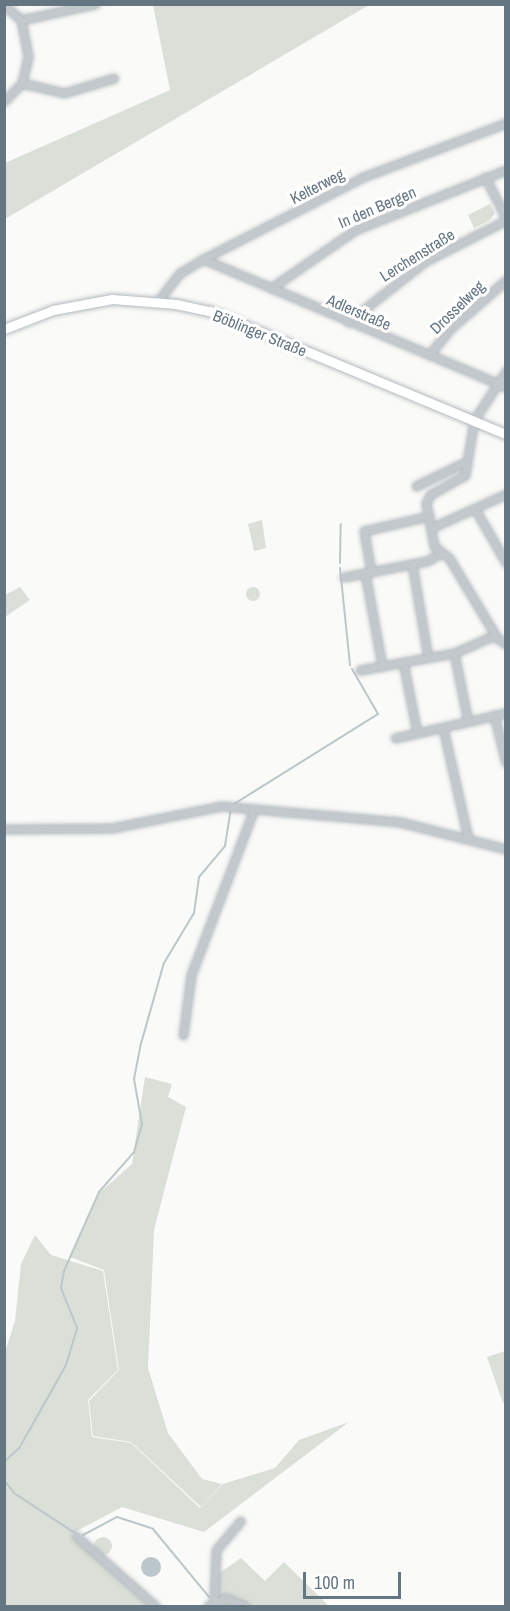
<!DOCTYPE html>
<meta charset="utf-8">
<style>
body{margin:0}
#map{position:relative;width:510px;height:1611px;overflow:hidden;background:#fafaf8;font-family:"Archivo Narrow",sans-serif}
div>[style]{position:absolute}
.green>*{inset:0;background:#dadfd7}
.round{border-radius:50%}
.water>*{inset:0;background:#bbc7cb}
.stream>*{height:2px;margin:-1px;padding:0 1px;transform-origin:1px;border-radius:1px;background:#bbc7cb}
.roads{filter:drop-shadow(0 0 2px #b3babf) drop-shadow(0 0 2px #b3babf)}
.street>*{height:7px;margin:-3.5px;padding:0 3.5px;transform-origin:3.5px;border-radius:3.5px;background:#c3c8cc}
.secondary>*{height:9px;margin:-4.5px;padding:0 4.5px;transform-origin:4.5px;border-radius:4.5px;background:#fff}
span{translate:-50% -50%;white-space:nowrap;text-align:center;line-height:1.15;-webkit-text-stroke:6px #fff;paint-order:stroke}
.street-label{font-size:16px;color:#657683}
.frame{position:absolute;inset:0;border:6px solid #657683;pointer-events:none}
.scale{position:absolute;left:303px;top:1572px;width:98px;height:27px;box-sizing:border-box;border:3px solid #657683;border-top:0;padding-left:8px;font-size:18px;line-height:21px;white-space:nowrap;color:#657683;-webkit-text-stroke:4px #fff;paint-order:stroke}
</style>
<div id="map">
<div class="green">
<i style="clip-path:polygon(153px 5px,369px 5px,5px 219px,5px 163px,170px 90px)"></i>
<i style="clip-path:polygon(490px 204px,495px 213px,490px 220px,474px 228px,468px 215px)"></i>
<i style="clip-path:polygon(262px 520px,266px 548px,254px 551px,248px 524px)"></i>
<i style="clip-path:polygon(20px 587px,30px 600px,5px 617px,5px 595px)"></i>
<i class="round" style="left:246px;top:587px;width:14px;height:14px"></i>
<i style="clip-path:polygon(145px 1077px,172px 1084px,168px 1097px,186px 1107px,154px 1230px,148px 1368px,168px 1433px,202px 1479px,222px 1484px,201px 1507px,131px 1442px,93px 1436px,89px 1401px,119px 1370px,104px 1270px,70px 1257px,98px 1194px,132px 1164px)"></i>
<i style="clip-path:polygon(35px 1235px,51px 1255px,103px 1271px,118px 1370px,88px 1400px,92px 1437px,131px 1443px,200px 1508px,223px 1484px,275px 1468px,299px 1440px,349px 1422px,204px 1532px,122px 1507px,71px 1534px,155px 1606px,5px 1606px,4px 1355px,15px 1321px,21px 1264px)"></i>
<i style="clip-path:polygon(505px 1351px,506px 1403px,503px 1403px,487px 1357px)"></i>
<i class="round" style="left:94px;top:1537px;width:18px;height:18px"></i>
<i style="clip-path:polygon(241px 1558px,265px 1581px,284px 1562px,329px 1606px,215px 1606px,218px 1574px)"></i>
</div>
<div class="water">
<i class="round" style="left:141px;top:1557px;width:20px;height:20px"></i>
</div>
<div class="stream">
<i style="left:340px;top:563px;width:39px;rotate:-89deg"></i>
<i style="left:340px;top:568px;width:98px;rotate:84.1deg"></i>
<i style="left:234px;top:804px;width:170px;rotate:-32deg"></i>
<i style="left:378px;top:714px;width:52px;rotate:-120deg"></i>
<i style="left:21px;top:1445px;width:92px;rotate:-60.6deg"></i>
<i style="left:66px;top:1365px;width:39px;rotate:-73deg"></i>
<i style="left:77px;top:1328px;width:43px;rotate:-111.8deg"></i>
<i style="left:61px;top:1288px;width:17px;rotate:-80deg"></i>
<i style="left:64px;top:1271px;width:86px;rotate:-66.1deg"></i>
<i style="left:99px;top:1192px;width:53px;rotate:-48.8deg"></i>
<i style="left:134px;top:1152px;width:29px;rotate:-74deg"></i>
<i style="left:142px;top:1124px;width:46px;rotate:-100.1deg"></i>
<i style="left:134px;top:1079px;width:33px;rotate:-79deg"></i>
<i style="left:140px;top:1047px;width:87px;rotate:-74.1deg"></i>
<i style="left:164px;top:963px;width:58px;rotate:-59deg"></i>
<i style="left:194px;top:913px;width:36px;rotate:-82deg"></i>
<i style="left:199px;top:877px;width:40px;rotate:-50deg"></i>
<i style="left:225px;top:846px;width:36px;rotate:-81deg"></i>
<i style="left:4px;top:1462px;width:22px;rotate:-43deg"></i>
<i style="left:4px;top:1480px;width:16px;rotate:52deg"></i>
<i style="left:14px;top:1493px;width:73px;rotate:33.3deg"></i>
<i style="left:83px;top:1535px;width:38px;rotate:-28deg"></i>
<i style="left:117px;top:1517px;width:38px;rotate:18deg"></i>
<i style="left:153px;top:1529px;width:88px;rotate:50.5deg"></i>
</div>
<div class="roads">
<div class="street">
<i style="left:4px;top:5px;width:23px;rotate:41deg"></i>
<i style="left:21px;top:20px;width:38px;rotate:79deg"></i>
<i style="left:28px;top:57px;width:27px;rotate:103deg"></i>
<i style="left:22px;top:83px;width:25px;rotate:135deg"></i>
<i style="left:21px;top:20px;width:76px;rotate:-12.2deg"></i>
<i style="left:22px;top:83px;width:43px;rotate:13.4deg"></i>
<i style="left:64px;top:93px;width:52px;rotate:-16.7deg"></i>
<i style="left:485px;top:177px;width:46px;rotate:62.9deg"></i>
<i style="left:203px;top:259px;width:329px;rotate:22.9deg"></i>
<i style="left:271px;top:288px;width:102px;rotate:-34.6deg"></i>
<i style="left:355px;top:230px;width:162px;rotate:-21.7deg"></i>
<i style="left:158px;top:301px;width:36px;rotate:-52deg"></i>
<i style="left:180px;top:273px;width:27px;rotate:-31deg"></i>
<i style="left:203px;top:259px;width:180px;rotate:-27.1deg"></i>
<i style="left:363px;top:177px;width:153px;rotate:-20.7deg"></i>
<i style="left:348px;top:322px;width:97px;rotate:-38.3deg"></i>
<i style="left:424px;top:262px;width:92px;rotate:-27.1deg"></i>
<i style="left:429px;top:355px;width:35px;rotate:-51deg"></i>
<i style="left:451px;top:328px;width:73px;rotate:-41.1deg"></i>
<i style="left:506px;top:371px;width:59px;rotate:123.1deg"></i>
<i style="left:474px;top:420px;width:56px;rotate:99.3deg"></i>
<i style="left:465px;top:475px;width:40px;rotate:150.3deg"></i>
<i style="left:430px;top:495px;width:9px;rotate:117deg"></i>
<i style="left:426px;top:503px;width:44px;rotate:79.5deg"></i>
<i style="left:434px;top:546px;width:19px;rotate:39deg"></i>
<i style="left:449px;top:558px;width:93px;rotate:59deg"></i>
<i style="left:497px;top:638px;width:11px;rotate:34deg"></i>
<i style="left:416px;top:486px;width:52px;rotate:-26.1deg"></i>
<i style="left:475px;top:509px;width:62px;rotate:60.1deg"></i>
<i style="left:431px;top:528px;width:82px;rotate:-24.4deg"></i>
<i style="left:412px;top:564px;width:95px;rotate:80.3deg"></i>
<i style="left:371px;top:572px;width:42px;rotate:-99.7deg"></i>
<i style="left:364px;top:531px;width:67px;rotate:-13deg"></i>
<i style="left:365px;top:573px;width:95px;rotate:79.6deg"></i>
<i style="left:344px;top:577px;width:85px;rotate:-10.9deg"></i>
<i style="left:427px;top:561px;width:14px;rotate:-30deg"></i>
<i style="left:454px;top:653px;width:70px;rotate:78.5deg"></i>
<i style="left:403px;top:662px;width:72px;rotate:78.8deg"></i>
<i style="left:360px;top:670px;width:96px;rotate:-10.3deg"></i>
<i style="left:454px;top:653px;width:45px;rotate:-23.7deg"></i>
<i style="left:494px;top:715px;width:49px;rotate:76deg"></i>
<i style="left:443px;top:728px;width:113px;rotate:77.2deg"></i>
<i style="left:395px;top:738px;width:114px;rotate:-12.7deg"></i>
<i style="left:4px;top:829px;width:108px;rotate:-0.5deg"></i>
<i style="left:112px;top:828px;width:111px;rotate:-11.4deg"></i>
<i style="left:221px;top:806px;width:180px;rotate:5.1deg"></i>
<i style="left:400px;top:822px;width:109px;rotate:14.3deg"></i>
<i style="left:183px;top:1035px;width:61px;rotate:-82.4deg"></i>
<i style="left:191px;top:975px;width:174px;rotate:-69.2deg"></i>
<i style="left:76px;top:1536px;width:106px;rotate:41.5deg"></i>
<i style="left:214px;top:1600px;width:50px;rotate:-87.7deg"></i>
<i style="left:216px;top:1550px;width:38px;rotate:-50deg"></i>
<i style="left:208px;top:1606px;width:19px;rotate:-25deg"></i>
<i style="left:225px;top:1598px;width:22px;rotate:22deg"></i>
</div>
<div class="secondary">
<i style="left:4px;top:329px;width:53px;rotate:-21.2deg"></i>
<i style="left:53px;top:310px;width:60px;rotate:-10.6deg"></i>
<i style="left:112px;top:299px;width:64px;rotate:4.5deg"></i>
<i style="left:176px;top:304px;width:35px;rotate:12deg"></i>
<i style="left:210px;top:311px;width:321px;rotate:22.6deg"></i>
</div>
</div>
<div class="street-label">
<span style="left:317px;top:186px;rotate:-27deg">Kelterweg</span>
<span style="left:377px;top:207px;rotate:-23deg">In den Bergen</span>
<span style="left:417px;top:255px;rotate:-32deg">Lerchenstraße</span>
<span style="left:457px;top:307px;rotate:-44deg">Drosselweg</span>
<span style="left:359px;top:312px;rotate:23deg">Adlerstraße</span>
<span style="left:260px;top:333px;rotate:22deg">Böblinger Straße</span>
</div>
<div class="frame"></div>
<div class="scale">100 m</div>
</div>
